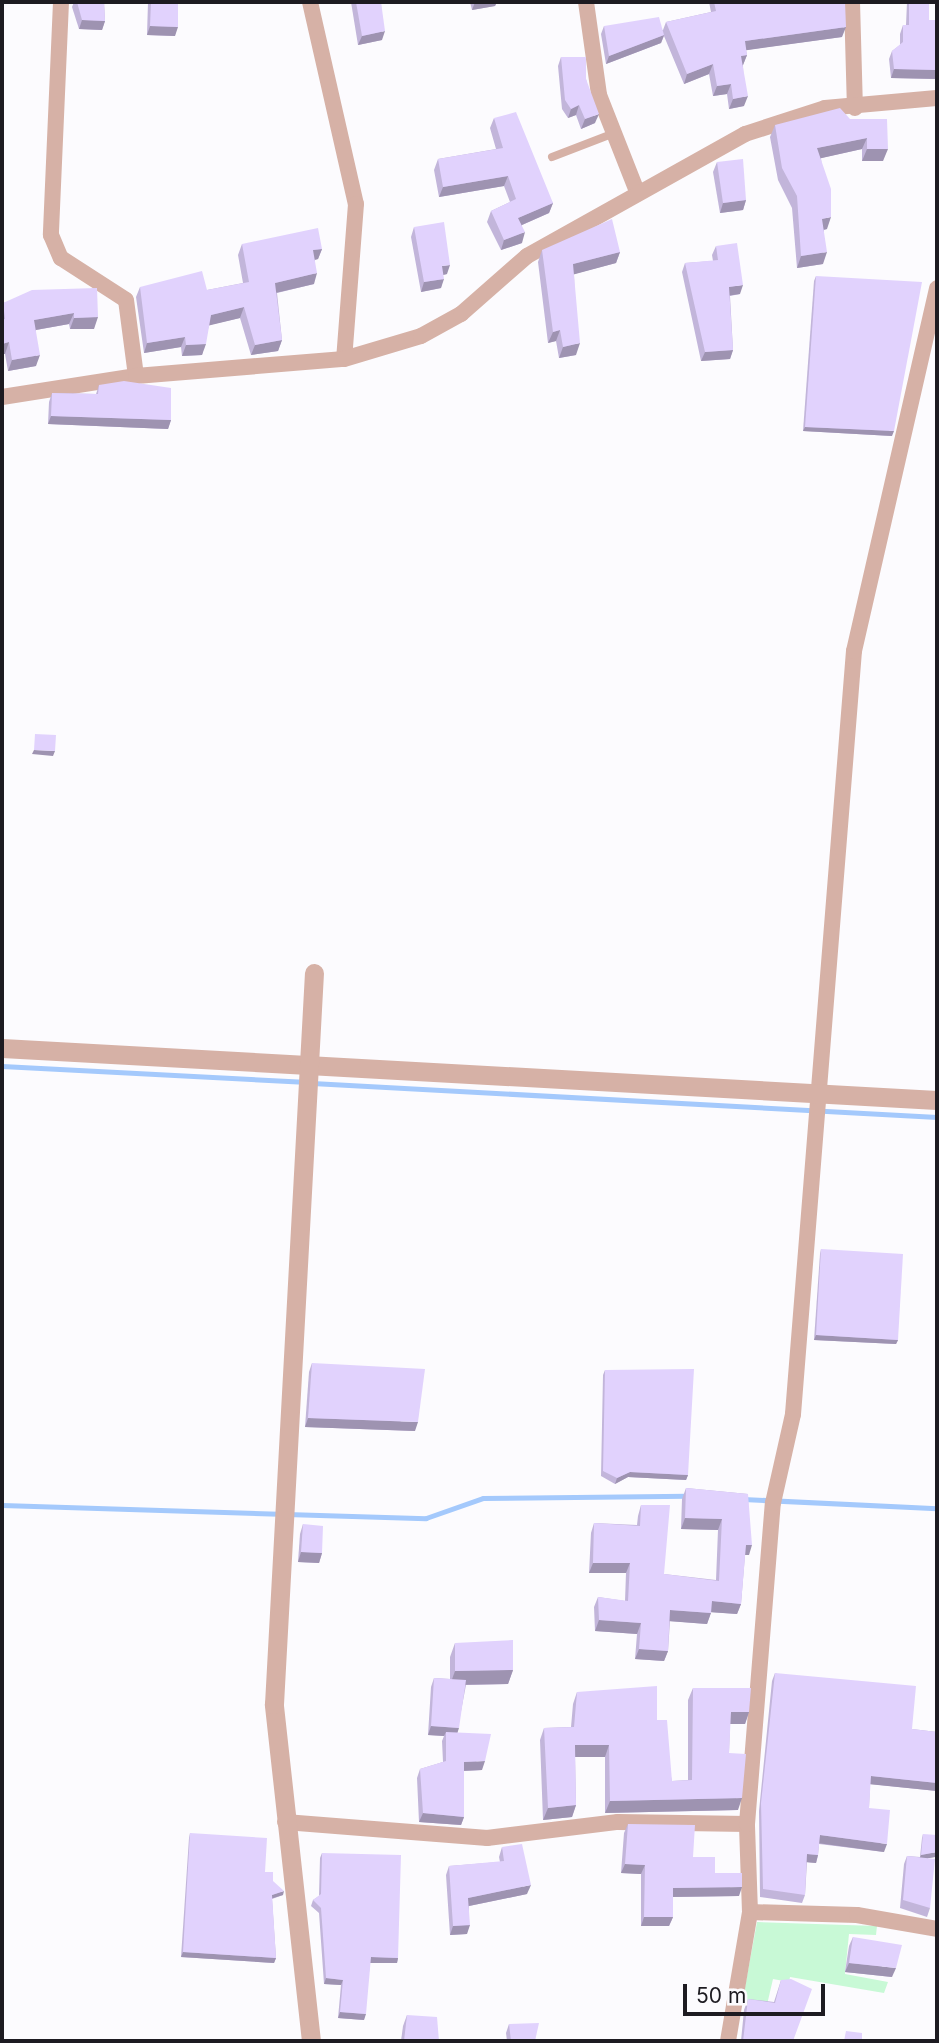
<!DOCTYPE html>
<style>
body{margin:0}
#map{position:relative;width:939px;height:2043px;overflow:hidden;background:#fcfbfe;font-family:Inter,sans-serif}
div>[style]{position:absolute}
.green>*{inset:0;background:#c8f9d6}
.stream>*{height:5px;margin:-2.5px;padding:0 2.5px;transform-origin:2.5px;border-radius:2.5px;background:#a4c9fc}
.service>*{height:8px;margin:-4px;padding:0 4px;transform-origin:4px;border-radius:4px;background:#d6b1a6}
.minor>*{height:16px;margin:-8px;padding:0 8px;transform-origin:8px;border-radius:8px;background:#d6b1a6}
.tertiary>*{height:19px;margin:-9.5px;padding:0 9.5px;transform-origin:9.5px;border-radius:9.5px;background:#d6b1a6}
.wall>*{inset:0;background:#c2b5da}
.shaded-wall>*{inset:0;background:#9e93b1}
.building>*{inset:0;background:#e1d2fd}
span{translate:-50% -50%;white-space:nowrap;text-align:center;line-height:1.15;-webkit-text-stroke:5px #fcfbfe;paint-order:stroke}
.frame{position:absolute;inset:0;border:4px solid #1d1b21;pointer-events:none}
.scale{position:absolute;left:683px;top:1984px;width:142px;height:32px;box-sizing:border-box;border:4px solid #1d1b21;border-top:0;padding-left:9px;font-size:21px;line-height:24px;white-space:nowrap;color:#1d1b21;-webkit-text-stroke:5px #fcfbfe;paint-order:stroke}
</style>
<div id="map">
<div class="green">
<i style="clip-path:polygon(757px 1922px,877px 1926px,876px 1935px,849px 1934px,845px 1974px,888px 1982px,884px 1993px,790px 1977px,789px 1982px,773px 1979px,766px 2009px,742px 2003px)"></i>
</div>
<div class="stream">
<i style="left:2px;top:1066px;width:301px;rotate:3deg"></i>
<i style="left:312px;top:1083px;width:626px;rotate:3.11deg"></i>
<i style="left:743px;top:1499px;width:194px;rotate:2.7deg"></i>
<i style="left:2px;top:1505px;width:424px;rotate:1.8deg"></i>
<i style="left:426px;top:1518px;width:60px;rotate:-19.3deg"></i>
<i style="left:483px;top:1498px;width:204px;rotate:-0.6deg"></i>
</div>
<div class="service">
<i style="left:552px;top:157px;width:64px;rotate:-21deg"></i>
</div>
<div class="minor">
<i style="left:61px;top:2px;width:233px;rotate:92.5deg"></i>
<i style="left:51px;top:235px;width:25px;rotate:67deg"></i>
<i style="left:61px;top:258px;width:77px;rotate:32.9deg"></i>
<i style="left:126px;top:300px;width:77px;rotate:82.5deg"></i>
<i style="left:310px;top:2px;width:207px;rotate:77.2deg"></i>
<i style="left:356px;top:204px;width:155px;rotate:94.4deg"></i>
<i style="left:586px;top:2px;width:94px;rotate:82deg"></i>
<i style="left:599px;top:95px;width:106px;rotate:68.5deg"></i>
<i style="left:852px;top:2px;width:106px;rotate:88.4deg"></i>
<i style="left:2px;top:397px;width:136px;rotate:-8.9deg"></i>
<i style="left:136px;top:376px;width:209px;rotate:-4.7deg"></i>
<i style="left:344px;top:359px;width:80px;rotate:-16.6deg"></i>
<i style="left:421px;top:336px;width:46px;rotate:-28.8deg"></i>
<i style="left:461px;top:314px;width:88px;rotate:-41.3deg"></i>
<i style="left:527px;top:256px;width:250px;rotate:-29.2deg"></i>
<i style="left:745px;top:134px;width:84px;rotate:-18deg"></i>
<i style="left:825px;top:108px;width:112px;rotate:-5.1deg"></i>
<i style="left:285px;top:1822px;width:203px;rotate:4.5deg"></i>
<i style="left:487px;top:1838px;width:132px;rotate:-7deg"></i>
<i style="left:618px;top:1822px;width:129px;rotate:0.9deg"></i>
<i style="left:750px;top:1912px;width:107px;rotate:1.6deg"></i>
<i style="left:857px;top:1915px;width:81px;rotate:9.9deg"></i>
<i style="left:728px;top:2041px;width:131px;rotate:-80.3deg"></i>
<i style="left:750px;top:1912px;width:88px;rotate:-92deg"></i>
<i style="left:747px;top:1824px;width:322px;rotate:-85.4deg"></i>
<i style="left:773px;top:1503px;width:91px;rotate:-77.3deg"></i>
<i style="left:793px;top:1414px;width:765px;rotate:-85.43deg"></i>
<i style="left:854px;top:651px;width:372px;rotate:-77.1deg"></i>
</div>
<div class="tertiary">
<i style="left:2px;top:1048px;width:936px;rotate:3.18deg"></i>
<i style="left:311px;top:2041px;width:339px;rotate:-96.3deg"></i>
<i style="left:274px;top:1704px;width:732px;rotate:-86.87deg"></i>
</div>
<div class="wall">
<i style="clip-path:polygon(74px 2px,104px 2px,105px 21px,102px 30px,79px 29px,72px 7px)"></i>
<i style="clip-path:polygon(148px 2px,178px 2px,175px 36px,147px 35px)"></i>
<i style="clip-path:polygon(351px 2px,381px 2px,382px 40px,358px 45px)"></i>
<i style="clip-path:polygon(470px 2px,497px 2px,495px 6px,472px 10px)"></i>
<i style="clip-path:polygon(709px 2px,845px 2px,842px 37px,746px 50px,747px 55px,743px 65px,744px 106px,729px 109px,727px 94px,713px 96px,709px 74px,684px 84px,664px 36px,661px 43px,606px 64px,601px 34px,604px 26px,663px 30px,666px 22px,711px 12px)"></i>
<i style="clip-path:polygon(907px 2px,929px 2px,929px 20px,937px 20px,937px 79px,891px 78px,889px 59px,892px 51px,900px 45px,900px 34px,903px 25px,906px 25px)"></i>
<i style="clip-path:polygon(561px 57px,586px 79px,595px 123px,581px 129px,576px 115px,568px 118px,562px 109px,558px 66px)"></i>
<i style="clip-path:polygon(494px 118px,553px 203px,549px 213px,522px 225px,522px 243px,501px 250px,487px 222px,491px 211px,510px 202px,504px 186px,439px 197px,434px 170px,438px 159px,496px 149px,490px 128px)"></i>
<i style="clip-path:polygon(850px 119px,887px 119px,883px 161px,862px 161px,862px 149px,821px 158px,827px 229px,824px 230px,823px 264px,797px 268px,792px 208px,778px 180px,770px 137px,775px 125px)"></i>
<i style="clip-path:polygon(717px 162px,746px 200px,743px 210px,720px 213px,713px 172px)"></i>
<i style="clip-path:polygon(414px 227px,447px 274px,443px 275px,441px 288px,421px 292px,411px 237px)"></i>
<i style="clip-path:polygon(242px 244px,322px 249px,318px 259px,315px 260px,314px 284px,277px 293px,282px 340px,278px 351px,251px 355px,240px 318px,209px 325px,202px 355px,182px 356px,181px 347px,144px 353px,136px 297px,140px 287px,207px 290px,243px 283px,238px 255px)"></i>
<i style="clip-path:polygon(716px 246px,740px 294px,730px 296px,733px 350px,730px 359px,701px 361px,682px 272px,685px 263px,713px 261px,712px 255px)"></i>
<i style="clip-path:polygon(542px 250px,620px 252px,616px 263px,574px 274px,576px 355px,559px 358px,556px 341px,548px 343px,538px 262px)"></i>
<i style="clip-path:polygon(816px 276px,892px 436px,803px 431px,814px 281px)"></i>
<i style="clip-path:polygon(97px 288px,94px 329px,70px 329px,69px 324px,36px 330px,36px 366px,8px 371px,5px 354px,2px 354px,3px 303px)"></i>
<i style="clip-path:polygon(99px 385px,171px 420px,168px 429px,48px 424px,49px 402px,52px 393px,96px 394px)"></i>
<i style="clip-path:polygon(821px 1249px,898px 1340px,896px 1344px,814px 1340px,820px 1254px)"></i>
<i style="clip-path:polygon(312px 1363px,415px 1431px,305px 1427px,309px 1372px)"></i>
<i style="clip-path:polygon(605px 1370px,688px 1475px,686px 1480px,628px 1477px,615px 1484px,601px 1476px,603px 1375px)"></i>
<i style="clip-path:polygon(686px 1488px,748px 1494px,749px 1555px,745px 1555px,741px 1604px,737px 1614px,711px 1612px,707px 1624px,670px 1621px,668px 1651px,664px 1661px,635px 1659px,637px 1634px,595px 1631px,594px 1607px,598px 1597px,625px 1601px,626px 1573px,589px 1573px,591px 1533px,594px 1523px,637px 1525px,638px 1516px,641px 1505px,664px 1574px,716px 1580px,718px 1530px,681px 1529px,682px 1499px)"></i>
<i style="clip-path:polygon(303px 1524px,322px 1553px,319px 1563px,298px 1562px,300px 1534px)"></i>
<i style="clip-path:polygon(455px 1643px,513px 1670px,508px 1684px,466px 1685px,457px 1732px,482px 1770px,464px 1771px,464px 1817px,461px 1825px,419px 1822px,417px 1778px,420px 1769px,443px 1762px,442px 1741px,444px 1736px,428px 1735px,431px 1687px,434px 1678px,450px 1679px,450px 1657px)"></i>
<i style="clip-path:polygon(775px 1673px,912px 1729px,937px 1732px,937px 1791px,870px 1784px,869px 1808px,884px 1852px,819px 1844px,818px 1855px,816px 1863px,807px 1862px,805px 1895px,802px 1903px,760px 1897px,759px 1811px,772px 1681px)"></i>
<i style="clip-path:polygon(693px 1688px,749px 1712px,745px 1724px,730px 1724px,729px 1753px,738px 1810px,605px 1813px,605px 1757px,575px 1757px,576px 1805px,572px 1817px,543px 1820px,540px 1740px,544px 1728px,571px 1727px,573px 1704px,577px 1692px,657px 1720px,672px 1781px,688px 1780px,688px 1700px)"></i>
<i style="clip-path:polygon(628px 1824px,693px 1857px,715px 1873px,739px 1896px,673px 1897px,673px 1917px,669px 1926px,641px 1926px,641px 1874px,621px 1873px,624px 1833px)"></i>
<i style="clip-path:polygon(190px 1833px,265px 1872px,283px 1895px,272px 1899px,276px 1958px,274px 1963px,181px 1957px,189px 1838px)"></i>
<i style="clip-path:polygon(923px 1834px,935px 1857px,928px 1858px,930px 1908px,927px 1917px,900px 1908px,904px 1864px,907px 1856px,920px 1857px,922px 1838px)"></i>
<i style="clip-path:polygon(502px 1847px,527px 1894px,469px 1906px,467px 1934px,450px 1935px,446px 1875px,449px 1866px,500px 1862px,499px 1857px)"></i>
<i style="clip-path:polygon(322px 1853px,398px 1958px,397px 1963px,370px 1963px,364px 2020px,338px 2018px,341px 1985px,324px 1984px,319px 1913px,311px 1906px,313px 1900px,319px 1896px,320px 1858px)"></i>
<i style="clip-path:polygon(853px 1937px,892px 1977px,845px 1972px,849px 1946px)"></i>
<i style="clip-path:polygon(781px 1980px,793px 2041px,741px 2041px,744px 2010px,748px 1999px,774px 2002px)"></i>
<i style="clip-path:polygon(407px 2015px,439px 2041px,401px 2041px,403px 2026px)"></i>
<i style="clip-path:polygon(509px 2024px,535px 2041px,507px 2041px,506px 2033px)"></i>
</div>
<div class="shaded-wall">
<i style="clip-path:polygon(475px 2px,497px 2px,495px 6px,472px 10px)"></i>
<i style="clip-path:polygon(82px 20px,105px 21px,102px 30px,79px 29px)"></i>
<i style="clip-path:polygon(150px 26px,178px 27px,175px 36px,147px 35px)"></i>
<i style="clip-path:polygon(846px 27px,842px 37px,741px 51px,745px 41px)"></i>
<i style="clip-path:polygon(385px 31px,382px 40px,358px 45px,362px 36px)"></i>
<i style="clip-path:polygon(664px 35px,661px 43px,606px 64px,609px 56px)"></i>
<i style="clip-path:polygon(747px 55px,743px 65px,737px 66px,741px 56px)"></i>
<i style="clip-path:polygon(713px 64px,709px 74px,684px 84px,687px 74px)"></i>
<i style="clip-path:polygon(894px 69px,937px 70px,937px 79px,891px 78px)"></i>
<i style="clip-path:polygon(731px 84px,727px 94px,713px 96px,717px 86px)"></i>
<i style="clip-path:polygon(748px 96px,744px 106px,729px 109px,733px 99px)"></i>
<i style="clip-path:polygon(579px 105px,576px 115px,568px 118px,571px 109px)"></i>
<i style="clip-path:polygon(599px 114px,595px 123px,581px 129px,585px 119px)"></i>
<i style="clip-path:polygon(867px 138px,862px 149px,813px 160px,817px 148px)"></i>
<i style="clip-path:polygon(867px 149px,888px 149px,883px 161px,862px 161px)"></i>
<i style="clip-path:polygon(508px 176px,504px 186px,439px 197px,443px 187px)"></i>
<i style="clip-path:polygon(746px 200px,743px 210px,720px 213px,723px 203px)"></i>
<i style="clip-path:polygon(553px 203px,549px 213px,515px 228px,518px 218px)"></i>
<i style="clip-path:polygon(831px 217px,827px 229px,817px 231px,822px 219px)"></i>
<i style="clip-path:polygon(525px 232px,522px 243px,501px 250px,504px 240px)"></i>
<i style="clip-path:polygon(322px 249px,318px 259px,309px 261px,313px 250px)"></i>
<i style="clip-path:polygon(620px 252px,616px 263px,568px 276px,573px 264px)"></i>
<i style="clip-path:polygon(827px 252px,823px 264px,797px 268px,801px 256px)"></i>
<i style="clip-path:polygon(450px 265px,447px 274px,438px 276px,442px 266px)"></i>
<i style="clip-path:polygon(317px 273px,314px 284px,271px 294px,275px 283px)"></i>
<i style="clip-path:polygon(444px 279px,441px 288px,421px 292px,424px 282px)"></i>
<i style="clip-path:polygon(743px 285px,740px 294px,726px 296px,729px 287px)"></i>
<i style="clip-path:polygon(244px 307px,240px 318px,207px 326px,211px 315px)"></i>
<i style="clip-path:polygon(74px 313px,69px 324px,30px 331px,34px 320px)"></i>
<i style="clip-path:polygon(98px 317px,94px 329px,70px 329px,74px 318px)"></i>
<i style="clip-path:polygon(560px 330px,556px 341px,548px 343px,553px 332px)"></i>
<i style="clip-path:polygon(185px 337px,181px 347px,144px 353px,147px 343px)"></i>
<i style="clip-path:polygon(282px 340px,278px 351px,251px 355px,255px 345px)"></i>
<i style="clip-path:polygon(9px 342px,5px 354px,2px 354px,2px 344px)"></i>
<i style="clip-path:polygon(580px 343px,576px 355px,559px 358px,563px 347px)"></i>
<i style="clip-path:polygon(206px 344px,202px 355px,182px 356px,186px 345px)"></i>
<i style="clip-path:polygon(733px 350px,730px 359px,701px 361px,705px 352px)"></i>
<i style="clip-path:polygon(40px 355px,36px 366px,8px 371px,12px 360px)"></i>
<i style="clip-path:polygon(51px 416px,171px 420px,168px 429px,48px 424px)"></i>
<i style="clip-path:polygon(805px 427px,894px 431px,892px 436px,803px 431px)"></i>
<i style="clip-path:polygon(34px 750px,55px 751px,53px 756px,32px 754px)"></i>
<i style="clip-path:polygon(816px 1335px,898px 1340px,896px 1344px,814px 1340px)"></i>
<i style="clip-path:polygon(308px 1418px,418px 1422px,415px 1431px,305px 1427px)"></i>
<i style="clip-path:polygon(630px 1472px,688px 1475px,686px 1480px,628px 1477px,615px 1484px,617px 1478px)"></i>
<i style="clip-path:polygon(685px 1518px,722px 1519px,718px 1530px,681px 1529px)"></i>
<i style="clip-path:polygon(746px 1545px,752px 1545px,749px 1555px,742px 1555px)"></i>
<i style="clip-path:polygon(301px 1552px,322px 1553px,319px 1563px,298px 1562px)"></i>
<i style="clip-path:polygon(593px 1563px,630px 1563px,626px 1573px,589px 1573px)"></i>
<i style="clip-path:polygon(712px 1601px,741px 1604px,737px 1614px,708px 1612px)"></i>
<i style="clip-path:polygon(670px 1610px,711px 1613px,707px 1624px,667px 1621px)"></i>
<i style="clip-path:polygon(599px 1620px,641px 1623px,637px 1634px,595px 1631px)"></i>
<i style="clip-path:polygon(639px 1649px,668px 1651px,664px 1661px,635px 1659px)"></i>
<i style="clip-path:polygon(513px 1670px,508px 1684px,450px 1685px,455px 1671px)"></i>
<i style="clip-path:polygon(731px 1712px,749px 1712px,745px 1724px,726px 1724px)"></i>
<i style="clip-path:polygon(431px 1726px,459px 1728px,456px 1737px,446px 1732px,444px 1736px,428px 1735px)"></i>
<i style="clip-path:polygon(575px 1745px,609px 1745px,605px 1757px,571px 1757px)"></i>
<i style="clip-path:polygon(485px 1761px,482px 1770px,461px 1771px,464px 1762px)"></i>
<i style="clip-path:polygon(871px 1776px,937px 1783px,937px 1791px,868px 1784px)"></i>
<i style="clip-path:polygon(742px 1798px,738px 1810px,605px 1813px,610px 1801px)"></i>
<i style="clip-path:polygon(576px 1805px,572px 1817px,543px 1820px,548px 1808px)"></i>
<i style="clip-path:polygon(423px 1813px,464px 1817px,461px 1825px,419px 1822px)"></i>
<i style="clip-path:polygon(820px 1835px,887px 1844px,884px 1852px,817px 1843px)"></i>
<i style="clip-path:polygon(937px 1852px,935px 1857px,919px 1860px,921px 1855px)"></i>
<i style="clip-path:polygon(807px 1854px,818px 1855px,816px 1863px,804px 1862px)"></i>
<i style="clip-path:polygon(625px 1864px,645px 1865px,641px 1874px,621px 1873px)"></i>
<i style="clip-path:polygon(531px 1885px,527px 1894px,464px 1907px,468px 1898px)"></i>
<i style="clip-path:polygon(742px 1887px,739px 1896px,670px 1897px,673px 1888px)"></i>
<i style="clip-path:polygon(284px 1891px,283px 1895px,270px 1899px,272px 1895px)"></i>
<i style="clip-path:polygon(644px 1917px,673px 1917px,669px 1926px,641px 1926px)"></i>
<i style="clip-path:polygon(470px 1925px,467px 1934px,450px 1935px,453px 1926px)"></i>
<i style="clip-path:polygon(183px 1952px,276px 1958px,274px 1963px,181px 1957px)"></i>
<i style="clip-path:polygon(371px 1957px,398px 1958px,397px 1963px,369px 1963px)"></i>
<i style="clip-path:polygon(849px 1963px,896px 1968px,892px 1977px,845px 1972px)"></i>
<i style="clip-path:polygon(326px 1978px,343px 1980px,341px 1985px,324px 1984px)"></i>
<i style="clip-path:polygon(340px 2012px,366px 2014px,364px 2020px,338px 2018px)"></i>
</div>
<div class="building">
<i style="clip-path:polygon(77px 2px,104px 2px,105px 21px,82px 20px)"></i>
<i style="clip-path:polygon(151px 2px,178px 2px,178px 27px,150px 26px)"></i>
<i style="clip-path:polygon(356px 2px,381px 2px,385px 31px,362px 36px)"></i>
<i style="clip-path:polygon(714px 2px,845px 2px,846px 27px,745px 41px,747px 55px,741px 56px,748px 96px,733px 99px,731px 84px,717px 86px,713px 64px,687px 74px,666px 22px,716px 11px)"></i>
<i style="clip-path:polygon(909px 2px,929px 2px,929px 20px,937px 20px,937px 70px,894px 69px,892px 51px,903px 42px,903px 25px,909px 25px)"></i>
<i style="clip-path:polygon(659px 17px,664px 35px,609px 56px,604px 26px)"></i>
<i style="clip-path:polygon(561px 57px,586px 57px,586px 79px,599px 114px,585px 119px,579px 105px,571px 109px,565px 100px)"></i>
<i style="clip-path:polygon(840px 108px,850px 119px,887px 119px,888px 149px,867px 149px,867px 138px,817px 148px,831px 189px,831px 217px,822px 219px,827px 252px,801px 256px,797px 196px,782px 168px,775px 125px)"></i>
<i style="clip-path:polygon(516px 112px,553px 203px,518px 218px,525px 232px,504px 240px,491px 211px,516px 199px,508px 176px,443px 187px,438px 159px,503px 148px,494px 118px)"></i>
<i style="clip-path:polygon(743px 159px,746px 200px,723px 203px,717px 162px)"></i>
<i style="clip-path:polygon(612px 219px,620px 252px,573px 264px,580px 343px,563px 347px,560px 330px,553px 332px,542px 250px)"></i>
<i style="clip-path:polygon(444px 222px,450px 265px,442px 266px,444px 279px,424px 282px,414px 227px)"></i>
<i style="clip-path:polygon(318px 228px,322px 249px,313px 250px,317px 273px,275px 283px,282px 340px,255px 345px,244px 307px,211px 315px,206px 344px,186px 345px,185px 337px,147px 343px,140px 287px,202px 271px,207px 290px,249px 282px,242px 244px)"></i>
<i style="clip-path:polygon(737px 243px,743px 285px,729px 287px,733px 350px,705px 352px,685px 263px,718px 260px,716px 246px)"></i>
<i style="clip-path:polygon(816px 276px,922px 282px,894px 431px,805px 427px)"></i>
<i style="clip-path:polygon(97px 288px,98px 317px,74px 318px,74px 313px,34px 320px,40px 355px,12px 360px,9px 342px,2px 344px,2px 320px,5px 319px,3px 303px,32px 290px)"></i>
<i style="clip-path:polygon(124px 381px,171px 388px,171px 420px,51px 416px,52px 393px,98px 394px,99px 385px)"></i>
<i style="clip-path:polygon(35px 734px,56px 735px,55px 751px,34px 750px)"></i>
<i style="clip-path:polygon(821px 1249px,903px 1254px,898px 1340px,816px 1335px)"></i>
<i style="clip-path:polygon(312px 1363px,425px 1369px,418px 1422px,308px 1418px)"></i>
<i style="clip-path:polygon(694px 1369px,688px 1475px,630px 1472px,617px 1478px,603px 1471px,605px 1370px)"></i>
<i style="clip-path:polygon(686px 1488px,748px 1494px,752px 1545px,746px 1545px,741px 1604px,712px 1601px,711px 1613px,670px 1610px,668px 1651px,639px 1649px,641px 1623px,599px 1620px,598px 1597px,628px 1601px,630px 1563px,593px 1563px,594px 1523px,640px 1526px,641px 1505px,670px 1505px,664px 1574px,719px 1581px,722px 1519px,685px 1518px)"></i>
<i style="clip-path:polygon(303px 1524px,323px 1526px,322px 1553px,301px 1552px)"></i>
<i style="clip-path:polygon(513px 1640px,513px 1670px,455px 1671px,455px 1643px)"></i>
<i style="clip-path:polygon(775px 1673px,916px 1686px,912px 1729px,937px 1732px,937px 1783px,871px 1776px,869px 1808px,890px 1810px,887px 1844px,820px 1835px,818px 1855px,807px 1854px,805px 1895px,763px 1889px,761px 1803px)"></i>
<i style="clip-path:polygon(434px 1678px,466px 1680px,459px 1728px,431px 1726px)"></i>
<i style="clip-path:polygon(657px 1686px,657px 1720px,667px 1720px,672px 1781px,692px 1780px,693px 1688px,751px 1688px,749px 1712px,731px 1712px,729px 1753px,746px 1754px,742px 1798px,610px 1801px,609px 1745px,575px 1745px,576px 1805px,548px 1808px,544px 1728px,574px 1727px,577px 1692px)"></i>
<i style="clip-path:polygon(446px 1732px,491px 1734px,485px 1761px,464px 1762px,464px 1817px,423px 1813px,420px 1769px,446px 1761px)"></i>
<i style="clip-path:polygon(628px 1824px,695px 1825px,693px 1857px,715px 1857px,715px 1873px,742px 1873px,742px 1887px,673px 1888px,673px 1917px,644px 1917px,645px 1865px,625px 1864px)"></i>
<i style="clip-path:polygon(190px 1833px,267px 1838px,265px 1872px,273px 1872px,273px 1881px,284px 1891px,272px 1895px,276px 1958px,183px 1952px)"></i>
<i style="clip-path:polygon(923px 1834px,937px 1835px,937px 1852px,921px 1855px)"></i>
<i style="clip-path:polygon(522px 1844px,531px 1885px,468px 1898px,470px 1925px,453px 1926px,449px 1866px,504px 1861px,502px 1847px)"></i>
<i style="clip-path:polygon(322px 1853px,401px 1855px,398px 1958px,371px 1957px,366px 2014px,340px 2012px,343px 1980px,326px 1978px,321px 1908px,313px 1900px,321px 1894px)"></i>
<i style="clip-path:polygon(907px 1856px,935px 1859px,930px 1908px,903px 1900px)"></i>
<i style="clip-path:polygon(853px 1937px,902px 1945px,896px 1968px,849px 1963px)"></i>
<i style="clip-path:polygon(791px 1979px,812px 1989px,793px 2041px,743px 2041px,748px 1999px,775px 2003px,781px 1980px)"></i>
<i style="clip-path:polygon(407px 2015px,437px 2017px,439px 2041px,404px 2041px)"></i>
<i style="clip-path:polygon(539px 2023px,535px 2041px,511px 2041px,509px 2024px)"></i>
<i style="clip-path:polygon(846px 2031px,862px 2033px,862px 2041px,844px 2041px)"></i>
</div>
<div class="frame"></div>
<div class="scale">50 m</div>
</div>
